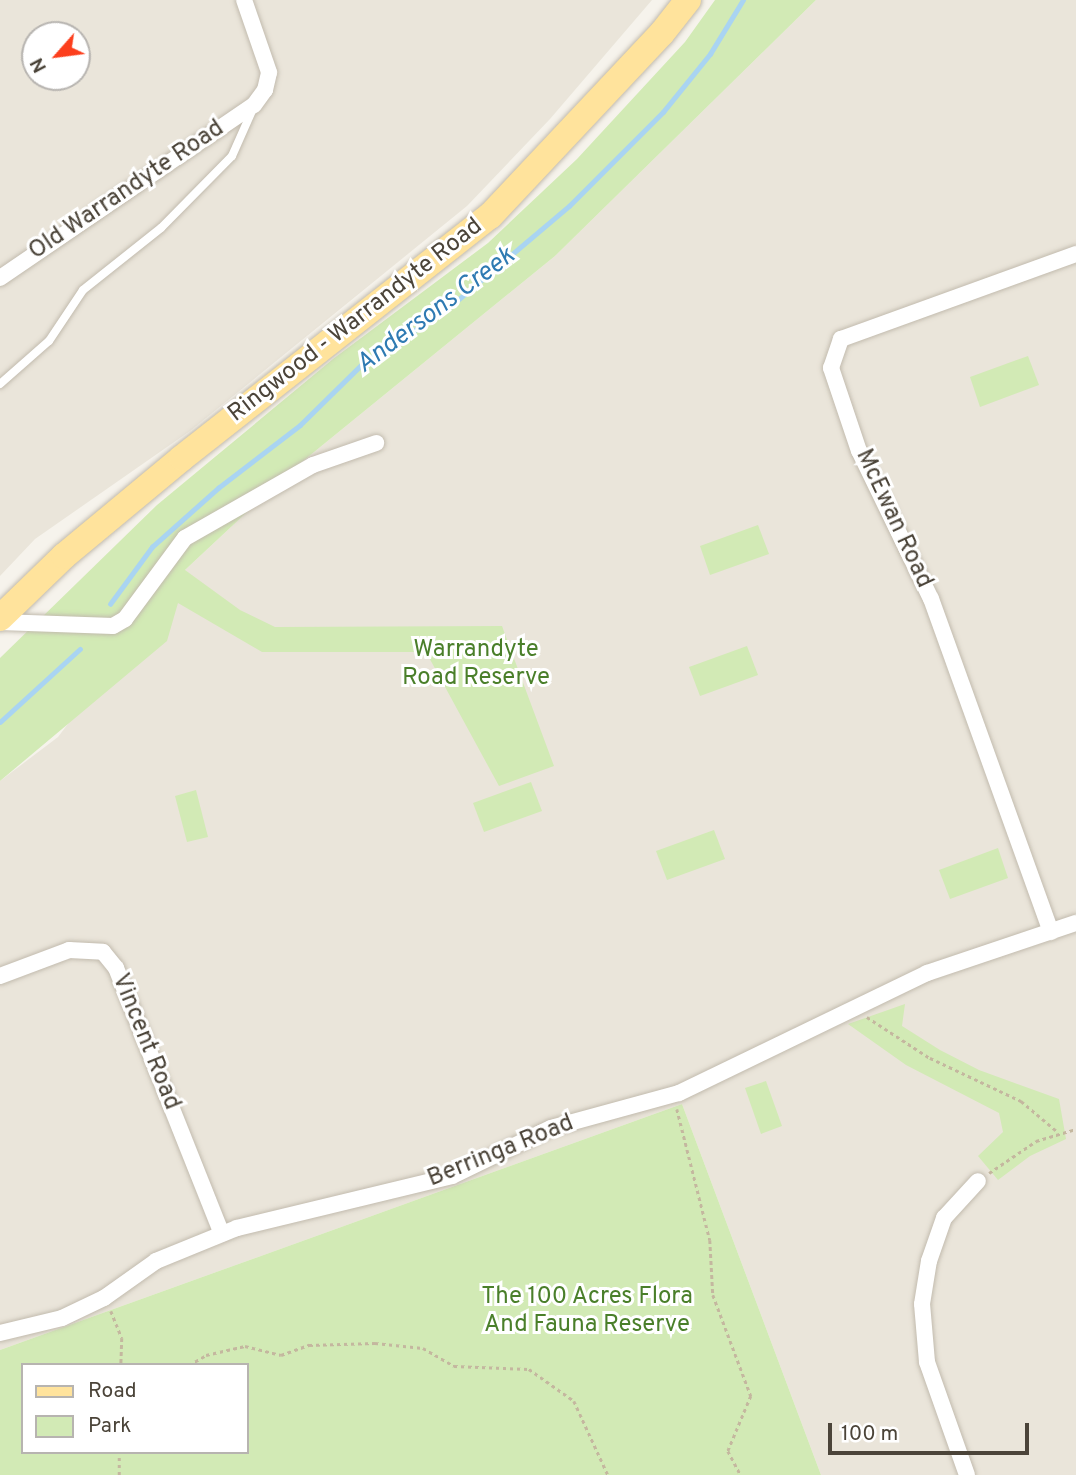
<!DOCTYPE html>
<style>
body{margin:0}
#map{position:relative;width:1076px;height:1475px;overflow:hidden;background:#f6f3ec;font-family:Overpass,sans-serif}
div>[style]{position:absolute}
.residential>*{inset:0;background:#eae5da}
.green>*{inset:0;background:#d2eab5}
.stream>*{height:4.5px;margin:-2.25px;padding:0 2.25px;transform-origin:2.25px;border-radius:2.25px;background:#a9d4f2}
.path>*{height:2.5px;margin-top:-1.25px;transform-origin:0;background:repeating-linear-gradient(90deg,#c4b79f 0 3.5px,transparent 0 7px)}
.roads{filter:drop-shadow(0 0 2px #c2bbae) drop-shadow(0 0 2px #c2bbae)}
.service>*{height:8px;margin:-4px;padding:0 4px;transform-origin:4px;border-radius:4px;background:#fff}
.minor>*{height:16px;margin:-8px;padding:0 8px;transform-origin:8px;border-radius:8px;background:#fff}
.primary>*{height:26px;margin:-13px;padding:0 13px;transform-origin:13px;border-radius:13px;background:#ffe39c}
span{translate:-50% -50%;white-space:nowrap;text-align:center;line-height:1.15;-webkit-text-stroke:6px #fff;paint-order:stroke}
.street-label{font-size:24px;color:#4b4439}
.park-label{font-size:24px;color:#4a7f2a}
.water-label{font-size:26px;color:#2e7ab2;font-style:italic}
.legend{position:absolute;left:21px;top:1363px;width:228px;height:91px;box-sizing:border-box;background:#fff;border:2px solid #b7b4b0;margin:0;padding:9px 12px;list-style:none;font-size:21px;color:#4b4439}
.legend li{display:flex;align-items:center;gap:14px;height:35px}
.legend b{width:35px;border:2px solid #b7b4b0}
.north{position:absolute;left:21px;top:21px;width:70px;height:70px;box-sizing:border-box;background:#fff;border:2px solid #b7b4b0;border-radius:50%;rotate:242deg;font-size:19px;font-weight:700;line-height:28px;text-align:center;color:#4b4439}
.north::after{content:'';display:block;margin:auto;width:24px;height:32px;background:#fc3f1d;clip-path:polygon(50% 0,100% 100%,50% 72%,0 100%)}
.scale{position:absolute;left:828px;top:1423px;width:201px;height:32px;box-sizing:border-box;border:4px solid #4b4439;border-top:0;padding-left:9px;font-size:21px;line-height:24px;white-space:nowrap;color:#4b4439;-webkit-text-stroke:5px #fff;paint-order:stroke}
</style>
<div id="map">
<div class="residential">
<i style="clip-path:polygon(evenodd,0 0,652px 0,550px 119px,467px 206px,190px 431px,35px 539px,0 576px,0 0,35px 35px,77px 35px,77px 77px,35px 77px,35px 35px)"></i>
<i style="clip-path:polygon(816px 0,1076px 0,1076px 1475px,821px 1475px,682px 1104px,0 1350px,0 781px,58px 737px,185px 570px,292px 470px,555px 256px)"></i>
</div>
<div class="green">
<i style="clip-path:polygon(715px 0,816px 0,555px 256px,292px 470px,185px 570px,240px 610px,275px 627px,502px 626px,554px 766px,499px 786px,426px 652px,262px 652px,178px 603px,167px 641px,0 781px,0 658px,157px 505px,333px 359px,488px 243px,577px 159px,685px 42px)"></i>
<i style="clip-path:polygon(1028px 356px,1039px 385px,980px 407px,970px 377px)"></i>
<i style="clip-path:polygon(758px 525px,769px 554px,710px 575px,700px 546px)"></i>
<i style="clip-path:polygon(747px 646px,758px 675px,700px 696px,689px 667px)"></i>
<i style="clip-path:polygon(531px 782px,542px 811px,484px 832px,473px 803px)"></i>
<i style="clip-path:polygon(196px 790px,208px 837px,187px 842px,175px 796px)"></i>
<i style="clip-path:polygon(714px 830px,725px 859px,667px 880px,656px 851px)"></i>
<i style="clip-path:polygon(998px 848px,1008px 878px,950px 899px,939px 870px)"></i>
<i style="clip-path:polygon(905px 1004px,902px 1026px,940px 1050px,979px 1070px,1059px 1099px,1066px 1139px,1030px 1156px,998px 1180px,978px 1156px,1003px 1132px,999px 1113px,906px 1065px,848px 1024px)"></i>
<i style="clip-path:polygon(766px 1081px,782px 1126px,761px 1134px,745px 1088px)"></i>
<i style="clip-path:polygon(evenodd,682px 1104px,821px 1475px,0 1475px,0 1350px,682px 1104px,23px 1365px,247px 1365px,247px 1452px,23px 1452px,23px 1365px)"></i>
</div>
<div class="stream">
<i style="left:110px;top:604px;width:71px;rotate:-53.6deg"></i>
<i style="left:152px;top:547px;width:89px;rotate:-41.8deg"></i>
<i style="left:218px;top:488px;width:103px;rotate:-37.5deg"></i>
<i style="left:300px;top:425px;width:87px;rotate:-44.5deg"></i>
<i style="left:362px;top:364px;width:100px;rotate:-32.7deg"></i>
<i style="left:446px;top:310px;width:161px;rotate:-40.2deg"></i>
<i style="left:569px;top:206px;width:133px;rotate:-45deg"></i>
<i style="left:663px;top:112px;width:75px;rotate:-51deg"></i>
<i style="left:710px;top:54px;width:63px;rotate:-58.6deg"></i>
<i style="left:0;top:722px;width:108px;rotate:-42.4deg"></i>
</div>
<div class="path">
<i style="left:867px;top:1017px;width:75px;rotate:33.1deg"></i>
<i style="left:930px;top:1058px;width:101px;rotate:25.3deg"></i>
<i style="left:1021px;top:1101px;width:48px;rotate:40deg"></i>
<i style="left:677px;top:1109px;width:135px;rotate:75.9deg"></i>
<i style="left:710px;top:1240px;width:55px;rotate:86.9deg"></i>
<i style="left:713px;top:1295px;width:108px;rotate:69.4deg"></i>
<i style="left:751px;top:1396px;width:60px;rotate:112.7deg"></i>
<i style="left:728px;top:1451px;width:27px;rotate:62deg"></i>
<i style="left:989px;top:1173px;width:57px;rotate:-34.2deg"></i>
<i style="left:1036px;top:1141px;width:42px;rotate:-16.7deg"></i>
<i style="left:111px;top:1311px;width:29px;rotate:68deg"></i>
<i style="left:122px;top:1338px;width:27px;rotate:92deg"></i>
<i style="left:189px;top:1365px;width:20px;rotate:-30deg"></i>
<i style="left:206px;top:1355px;width:40px;rotate:-13deg"></i>
<i style="left:245px;top:1346px;width:37px;rotate:14deg"></i>
<i style="left:281px;top:1355px;width:30px;rotate:-20deg"></i>
<i style="left:309px;top:1345px;width:66px;rotate:-1.7deg"></i>
<i style="left:375px;top:1343px;width:48px;rotate:5.9deg"></i>
<i style="left:423px;top:1348px;width:36px;rotate:30deg"></i>
<i style="left:454px;top:1366px;width:75px;rotate:2.3deg"></i>
<i style="left:529px;top:1369px;width:55px;rotate:35.4deg"></i>
<i style="left:574px;top:1401px;width:81px;rotate:65.3deg"></i>
<i style="left:119px;top:1475px;width:23px;rotate:-90deg"></i>
</div>
<div class="roads">
<div class="service">
<i style="left:0;top:384px;width:65px;rotate:-41.3deg"></i>
<i style="left:49px;top:341px;width:61px;rotate:-56.3deg"></i>
<i style="left:83px;top:290px;width:100px;rotate:-38.5deg"></i>
<i style="left:161px;top:228px;width:101px;rotate:-45.4deg"></i>
<i style="left:232px;top:156px;width:49px;rotate:-66deg"></i>
</div>
<div class="minor">
<i style="left:0;top:278px;width:307px;rotate:-34.3deg"></i>
<i style="left:254px;top:105px;width:19px;rotate:-54deg"></i>
<i style="left:265px;top:90px;width:18px;rotate:-77deg"></i>
<i style="left:269px;top:72px;width:76px;rotate:-109.1deg"></i>
<i style="left:0;top:622px;width:113px;rotate:2deg"></i>
<i style="left:113px;top:626px;width:14px;rotate:-30deg"></i>
<i style="left:125px;top:619px;width:101px;rotate:-53.5deg"></i>
<i style="left:185px;top:538px;width:147px;rotate:-29.7deg"></i>
<i style="left:313px;top:465px;width:67px;rotate:-19.2deg"></i>
<i style="left:1051px;top:932px;width:354px;rotate:-109.8deg"></i>
<i style="left:931px;top:599px;width:165px;rotate:-115.9deg"></i>
<i style="left:859px;top:451px;width:88px;rotate:-108.6deg"></i>
<i style="left:831px;top:368px;width:31px;rotate:-71deg"></i>
<i style="left:841px;top:339px;width:250px;rotate:-19.9deg"></i>
<i style="left:0;top:976px;width:74px;rotate:-20.6deg"></i>
<i style="left:69px;top:950px;width:34px;rotate:3deg"></i>
<i style="left:103px;top:952px;width:21px;rotate:51deg"></i>
<i style="left:116px;top:968px;width:286px;rotate:68.3deg"></i>
<i style="left:0;top:1333px;width:64px;rotate:-13.6deg"></i>
<i style="left:62px;top:1318px;width:47px;rotate:-25.5deg"></i>
<i style="left:104px;top:1298px;width:64px;rotate:-35.4deg"></i>
<i style="left:156px;top:1261px;width:87px;rotate:-22.2deg"></i>
<i style="left:237px;top:1228px;width:221px;rotate:-13.6deg"></i>
<i style="left:452px;top:1176px;width:110px;rotate:-25.9deg"></i>
<i style="left:551px;top:1128px;width:133px;rotate:-15.3deg"></i>
<i style="left:679px;top:1093px;width:276px;rotate:-25.8deg"></i>
<i style="left:927px;top:973px;width:157px;rotate:-18.6deg"></i>
<i style="left:967px;top:1475px;width:120px;rotate:-109.5deg"></i>
<i style="left:927px;top:1362px;width:58px;rotate:-94.9deg"></i>
<i style="left:922px;top:1304px;width:44px;rotate:-80.8deg"></i>
<i style="left:929px;top:1261px;width:46px;rotate:-70.8deg"></i>
<i style="left:944px;top:1218px;width:50px;rotate:-47.4deg"></i>
</div>
<div class="primary">
<i style="left:0;top:618px;width:89px;rotate:-44.1deg"></i>
<i style="left:64px;top:556px;width:153px;rotate:-39.7deg"></i>
<i style="left:182px;top:458px;width:392px;rotate:-38.2deg"></i>
<i style="left:490px;top:216px;width:251px;rotate:-46.8deg"></i>
<i style="left:662px;top:33px;width:42px;rotate:-51.8deg"></i>
</div>
</div>
<div class="street-label">
<span style="left:127px;top:191px;rotate:-34deg">Old Warrandyte Road</span>
<span style="left:356px;top:321px;rotate:-38deg">Ringwood - Warrandyte Road</span>
<span style="left:893px;top:519px;rotate:65deg">McEwan Road</span>
<span style="left:145px;top:1042px;rotate:68deg">Vincent Road</span>
<span style="left:501px;top:1152px;rotate:-22deg">Berringa Road</span>
</div>
<div class="park-label">
<span style="left:476px;top:665px">Warrandyte<br>Road Reserve</span>
<span style="left:587px;top:1312px">The 100 Acres Flora<br>And Fauna Reserve</span>
</div>
<div class="water-label">
<span style="left:436px;top:311px;rotate:-37deg">Andersons Creek</span>
</div>
<ul class="legend">
<li><b style="height:9px;background:#ffe39c"></b>Road</li>
<li><b style="height:19px;background:#d2eab5"></b>Park</li>
</ul>
<div class="north">N</div>
<div class="scale">100 m</div>
</div>
